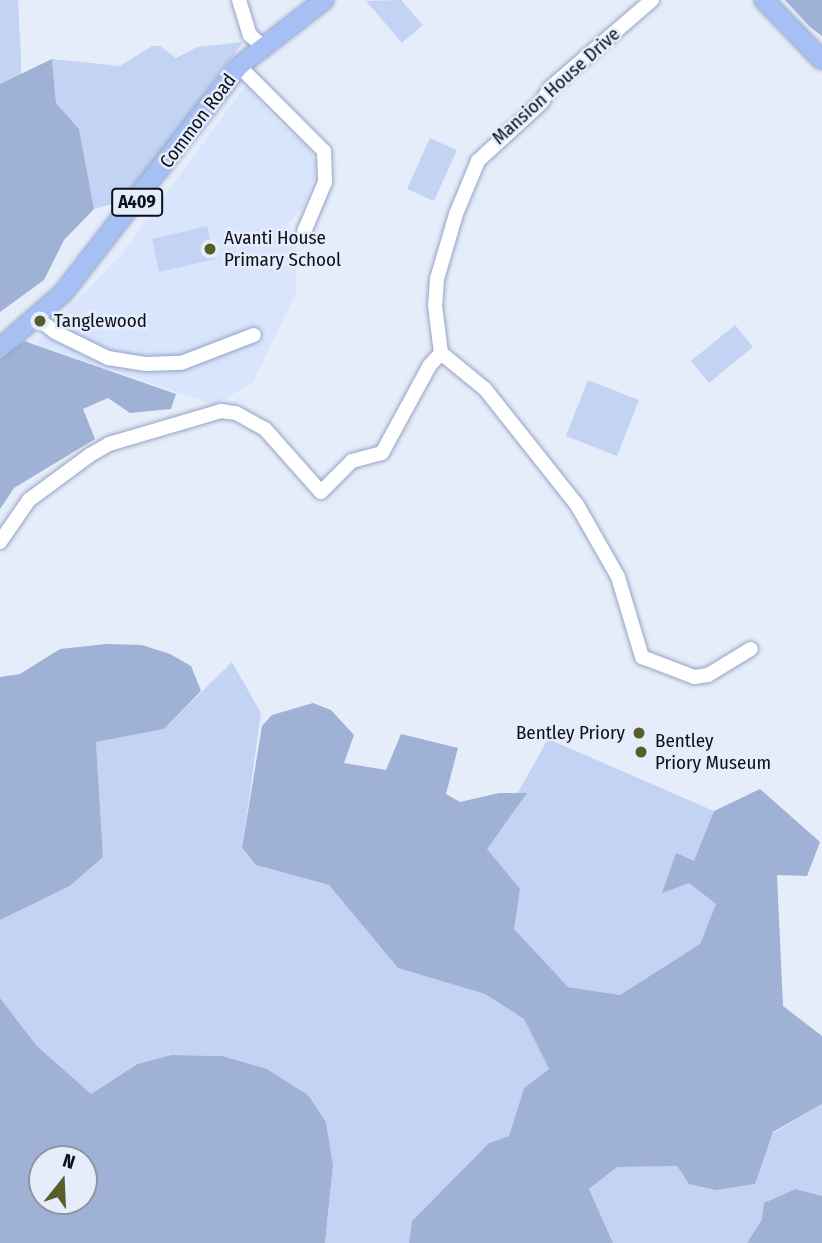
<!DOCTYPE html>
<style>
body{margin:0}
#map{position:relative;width:822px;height:1243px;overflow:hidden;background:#e6edfa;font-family:"Fira Sans Condensed",sans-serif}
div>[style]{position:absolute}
.built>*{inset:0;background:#d8e5fd}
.green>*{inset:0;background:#c2d3f3}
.forest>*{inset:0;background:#9fb1d4}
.roads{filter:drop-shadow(0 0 2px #94a5c4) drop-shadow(0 0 2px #94a5c4)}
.minor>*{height:14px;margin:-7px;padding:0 7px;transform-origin:7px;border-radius:7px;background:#fff}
.major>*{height:18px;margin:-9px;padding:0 9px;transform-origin:9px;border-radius:9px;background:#a6c0f5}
.dots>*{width:19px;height:19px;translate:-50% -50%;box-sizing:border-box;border:4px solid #e6edfa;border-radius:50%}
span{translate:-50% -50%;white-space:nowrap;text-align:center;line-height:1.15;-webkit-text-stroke:5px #e6edfa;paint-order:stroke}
.shield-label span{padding:2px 5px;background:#e6edfa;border:2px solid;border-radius:5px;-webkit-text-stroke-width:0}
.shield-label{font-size:18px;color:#0b101c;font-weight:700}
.street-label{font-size:19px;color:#0b101c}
.poi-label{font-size:19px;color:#0b101c}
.left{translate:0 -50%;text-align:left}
.right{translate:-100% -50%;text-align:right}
.north{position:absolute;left:28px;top:1145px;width:70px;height:70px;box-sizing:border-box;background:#e6edfa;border:2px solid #8e95a1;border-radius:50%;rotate:18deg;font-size:19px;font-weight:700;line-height:28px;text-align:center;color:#0b101c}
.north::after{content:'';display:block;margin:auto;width:24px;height:32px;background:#595d2b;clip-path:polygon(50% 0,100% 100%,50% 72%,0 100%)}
</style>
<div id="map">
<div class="built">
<i style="clip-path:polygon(246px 85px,276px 120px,311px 150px,317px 171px,303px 207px,288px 224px,296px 243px,296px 293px,253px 382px,215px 405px,35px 344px,121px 255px)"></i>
</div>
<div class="green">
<i style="clip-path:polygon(0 0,18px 0,21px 60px,21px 74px,0 84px)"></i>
<i style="clip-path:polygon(401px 0,423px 25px,402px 43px,366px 1px)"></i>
<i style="clip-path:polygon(243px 42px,126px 200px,94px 209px,79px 129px,56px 103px,52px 59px,120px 66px,152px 46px,160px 46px,176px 58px,197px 47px)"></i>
<i style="clip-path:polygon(430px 138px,457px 150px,434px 201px,407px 189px)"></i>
<i style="clip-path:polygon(207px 226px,215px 259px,159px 272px,152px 239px)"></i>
<i style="clip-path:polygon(735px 325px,753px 347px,709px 383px,691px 361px)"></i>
<i style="clip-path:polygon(588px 380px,639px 400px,617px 456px,566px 436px)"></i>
<i style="clip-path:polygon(232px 662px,261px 713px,242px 849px,256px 865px,329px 885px,398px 968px,485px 994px,524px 1019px,549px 1069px,524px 1088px,509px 1136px,489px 1143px,412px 1221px,409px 1243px,325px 1243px,333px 1165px,326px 1122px,308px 1095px,267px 1069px,222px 1056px,171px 1055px,136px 1064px,91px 1094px,37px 1046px,0 998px,0 920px,70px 886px,103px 857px,96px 742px,164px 729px)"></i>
<i style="clip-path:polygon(548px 739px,714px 811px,693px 865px,716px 904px,700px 944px,620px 995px,568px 987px,507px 932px,486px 849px)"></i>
<i style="clip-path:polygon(822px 1104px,822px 1196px,796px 1189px,762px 1219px,747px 1243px,613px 1243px,589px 1189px,617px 1167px,677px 1166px,689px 1184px)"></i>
</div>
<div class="forest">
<i style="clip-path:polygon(785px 0,822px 0,822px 36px,809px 26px)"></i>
<i style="clip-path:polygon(52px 59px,56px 103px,79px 129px,94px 209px,64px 240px,44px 280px,0 312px,0 84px)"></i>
<i style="clip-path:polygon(24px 341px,176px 394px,171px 409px,130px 413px,108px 398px,83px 409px,95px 439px,14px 488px,0 509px,0 359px)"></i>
<i style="clip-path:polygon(106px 644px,142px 645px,170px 654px,191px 666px,201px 691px,164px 729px,96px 742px,103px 857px,70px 886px,0 920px,0 677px,20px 674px,60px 649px)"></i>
<i style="clip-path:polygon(313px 703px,331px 710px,354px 735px,344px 763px,386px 770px,401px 734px,458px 748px,446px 794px,460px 802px,499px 793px,527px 793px,487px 849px,520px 889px,514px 929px,568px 987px,620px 995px,700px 944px,716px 904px,689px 883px,662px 893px,676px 853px,694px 861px,714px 811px,760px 789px,820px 842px,807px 876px,777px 875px,783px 1006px,822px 1036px,822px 1104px,773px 1132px,755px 1184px,716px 1190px,689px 1184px,677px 1166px,617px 1167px,589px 1189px,613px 1243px,409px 1243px,412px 1221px,489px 1143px,509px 1136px,524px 1088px,549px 1069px,524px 1019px,485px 994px,398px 968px,329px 885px,256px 865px,242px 848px,262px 726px,272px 715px)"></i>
<i style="clip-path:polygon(evenodd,0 998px,37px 1046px,91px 1094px,137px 1064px,171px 1055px,222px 1056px,267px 1069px,308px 1095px,326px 1122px,333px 1165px,325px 1243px,0 1243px,0 998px,42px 1159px,84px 1159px,84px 1201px,42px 1201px,42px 1159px)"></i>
<i style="clip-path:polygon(796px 1189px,822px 1196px,822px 1243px,747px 1243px,762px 1219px,764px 1203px)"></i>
</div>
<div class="roads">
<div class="minor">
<i style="left:239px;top:0;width:37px;rotate:73deg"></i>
<i style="left:250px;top:35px;width:15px;rotate:42deg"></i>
<i style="left:652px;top:0;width:135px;rotate:139.2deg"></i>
<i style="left:550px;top:88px;width:17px;rotate:121deg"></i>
<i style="left:541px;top:103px;width:86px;rotate:137.4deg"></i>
<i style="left:478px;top:161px;width:57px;rotate:112.5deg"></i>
<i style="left:456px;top:214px;width:68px;rotate:106.3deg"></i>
<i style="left:437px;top:279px;width:26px;rotate:94deg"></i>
<i style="left:435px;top:305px;width:48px;rotate:82.9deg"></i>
<i style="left:441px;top:353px;width:57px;rotate:39.3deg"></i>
<i style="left:485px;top:389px;width:148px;rotate:51.6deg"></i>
<i style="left:577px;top:505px;width:83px;rotate:60.3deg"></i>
<i style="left:618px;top:577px;width:84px;rotate:73.3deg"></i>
<i style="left:642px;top:657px;width:56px;rotate:21deg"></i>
<i style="left:694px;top:677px;width:14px;rotate:-8deg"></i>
<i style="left:708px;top:675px;width:50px;rotate:-31.2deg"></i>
<i style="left:239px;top:66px;width:120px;rotate:45deg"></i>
<i style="left:324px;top:151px;width:31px;rotate:88deg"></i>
<i style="left:325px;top:182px;width:54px;rotate:112.8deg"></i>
<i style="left:38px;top:319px;width:21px;rotate:37deg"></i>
<i style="left:55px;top:332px;width:59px;rotate:26.1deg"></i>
<i style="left:108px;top:358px;width:39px;rotate:9deg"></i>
<i style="left:147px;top:364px;width:34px;rotate:-2deg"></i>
<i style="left:181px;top:363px;width:78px;rotate:-21deg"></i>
<i style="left:0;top:542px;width:51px;rotate:-55.4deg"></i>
<i style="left:29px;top:500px;width:76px;rotate:-36.4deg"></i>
<i style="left:90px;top:455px;width:22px;rotate:-30deg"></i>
<i style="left:109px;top:444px;width:117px;rotate:-16.4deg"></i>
<i style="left:221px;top:411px;width:15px;rotate:8deg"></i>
<i style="left:236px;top:413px;width:33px;rotate:29deg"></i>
<i style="left:265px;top:429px;width:84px;rotate:48.4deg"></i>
<i style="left:321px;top:492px;width:44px;rotate:-45deg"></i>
<i style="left:352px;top:461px;width:31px;rotate:-15deg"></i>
<i style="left:382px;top:453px;width:100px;rotate:-61.4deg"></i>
<i style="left:430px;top:365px;width:16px;rotate:-47deg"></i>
</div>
<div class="major">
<i style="left:764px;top:0;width:83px;rotate:46deg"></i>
<i style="left:0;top:348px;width:84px;rotate:-41.1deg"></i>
<i style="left:63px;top:293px;width:287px;rotate:-52.2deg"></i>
<i style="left:239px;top:66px;width:108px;rotate:-37.8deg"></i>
</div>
</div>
<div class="dots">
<i style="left:210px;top:249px;background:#595d2b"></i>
<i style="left:40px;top:321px;background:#595d2b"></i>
<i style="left:639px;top:733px;background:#595d2b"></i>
<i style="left:641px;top:752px;background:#595d2b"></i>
</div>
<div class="shield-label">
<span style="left:137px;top:202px">A409</span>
</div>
<div class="street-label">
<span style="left:556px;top:86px;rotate:-42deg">Mansion House Drive</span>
<span style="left:198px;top:121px;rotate:-53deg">Common Road</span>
</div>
<div class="poi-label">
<span class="left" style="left:224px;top:249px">Avanti House<br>Primary School</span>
<span class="left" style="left:54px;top:321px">Tanglewood</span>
<span class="right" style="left:625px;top:733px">Bentley Priory</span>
<span class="left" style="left:655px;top:752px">Bentley<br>Priory Museum</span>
</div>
<div class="north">N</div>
</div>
